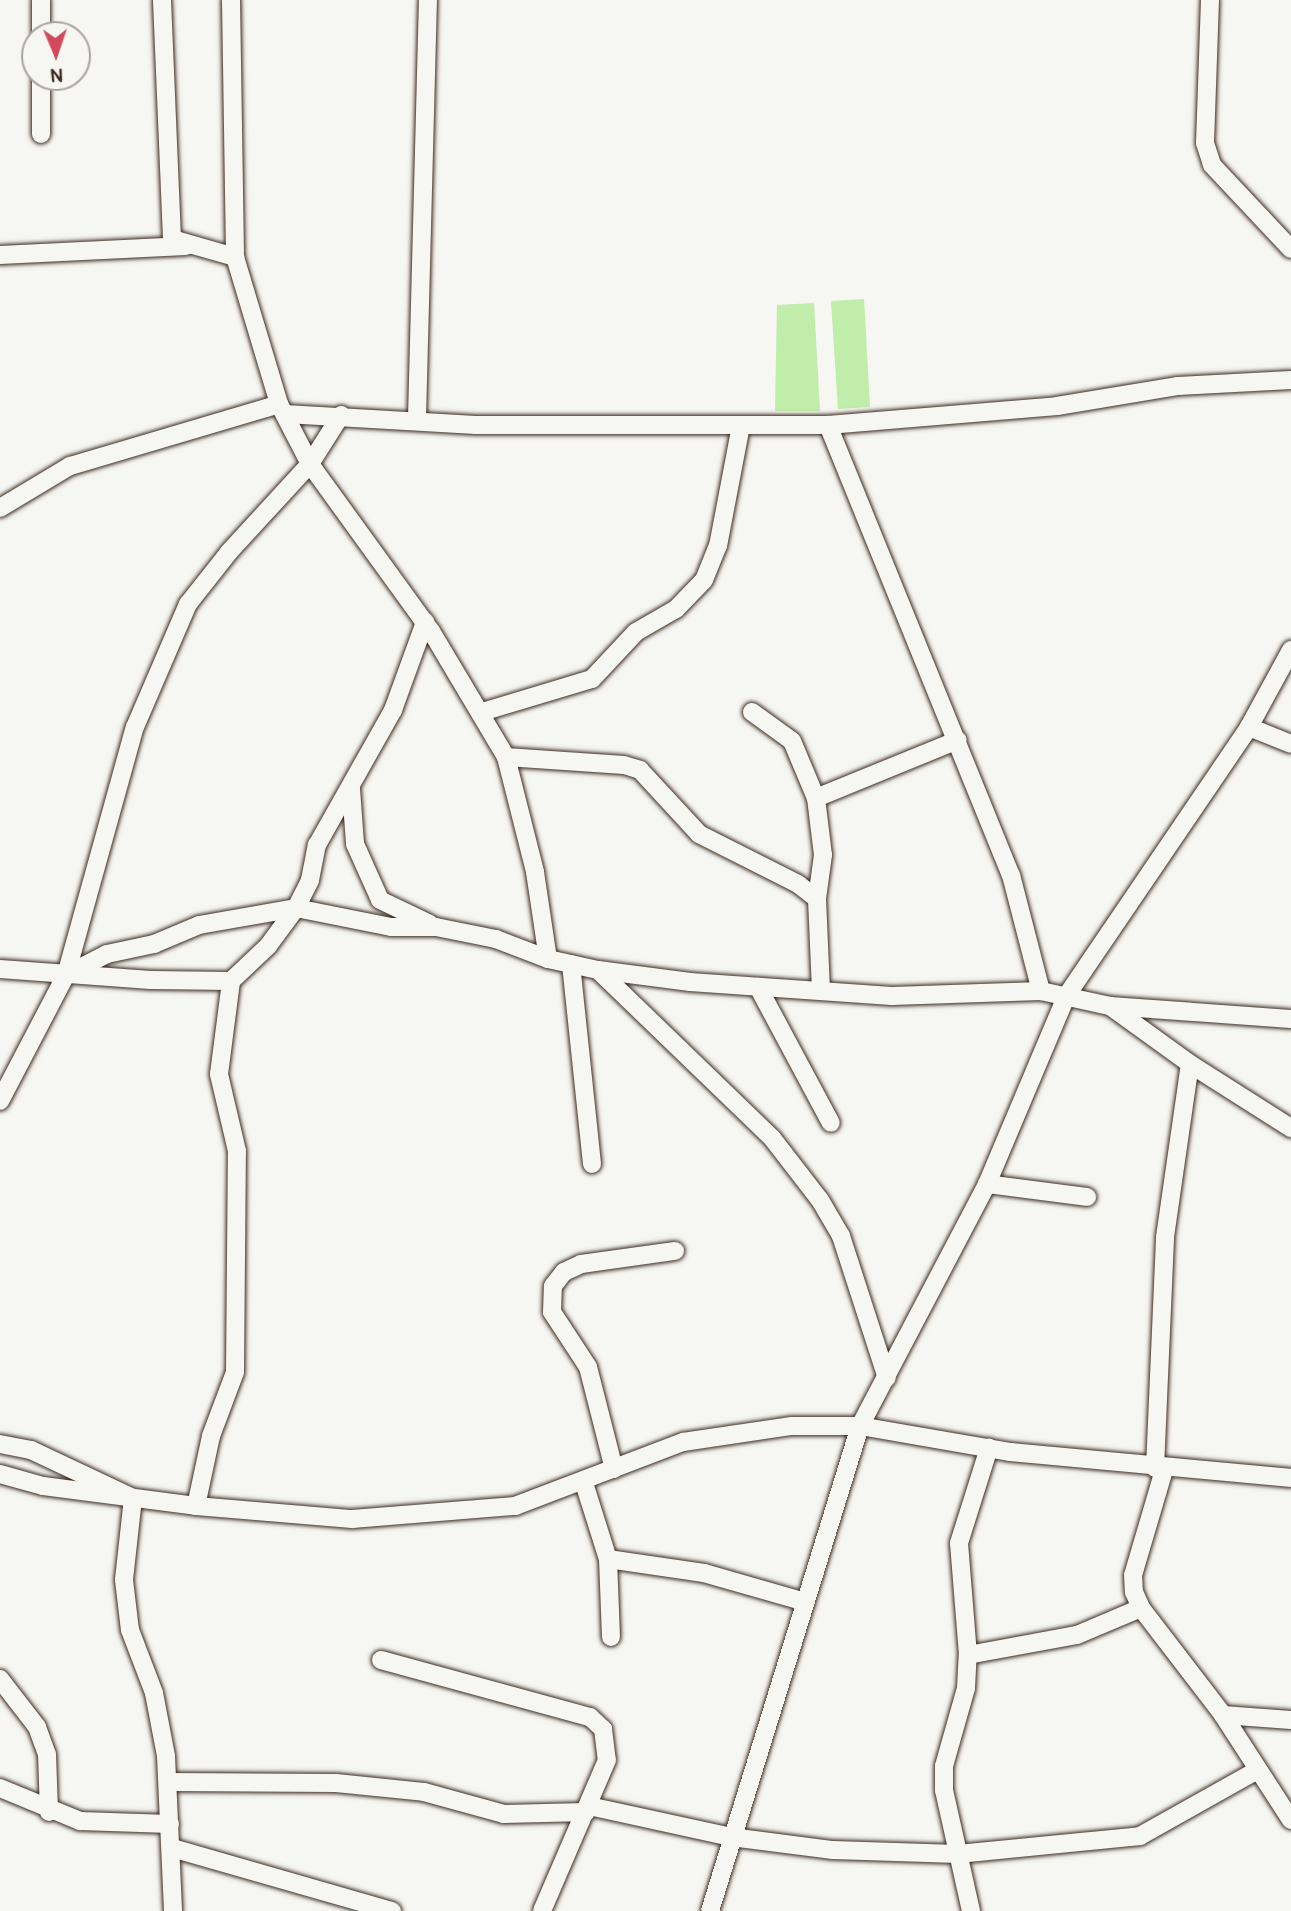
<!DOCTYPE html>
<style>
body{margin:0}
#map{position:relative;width:1291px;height:1911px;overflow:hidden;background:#f6f6f2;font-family:Pangolin,sans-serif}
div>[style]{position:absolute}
.green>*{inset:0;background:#c0edaa}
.roads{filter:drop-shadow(0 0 2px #3b2a1e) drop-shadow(0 0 2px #3b2a1e)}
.minor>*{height:18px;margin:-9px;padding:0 9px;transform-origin:9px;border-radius:9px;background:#f6f6f2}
span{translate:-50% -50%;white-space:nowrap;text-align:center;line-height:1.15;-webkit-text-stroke:5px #f6f6f2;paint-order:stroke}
.north{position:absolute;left:21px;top:21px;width:70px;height:70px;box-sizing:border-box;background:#f6f6f2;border:2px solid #aba49d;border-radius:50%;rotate:178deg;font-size:19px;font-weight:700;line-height:28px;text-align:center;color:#3b2a1e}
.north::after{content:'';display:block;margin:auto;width:24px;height:32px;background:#d1495b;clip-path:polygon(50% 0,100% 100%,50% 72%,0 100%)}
</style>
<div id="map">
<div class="green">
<i style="clip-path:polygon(864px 299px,870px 407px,838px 409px,831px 301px)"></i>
<i style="clip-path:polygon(814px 303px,820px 411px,775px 411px,777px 305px)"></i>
</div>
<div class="roads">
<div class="minor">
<i style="left:162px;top:0;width:239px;rotate:87.6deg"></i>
<i style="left:172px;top:239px;width:66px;rotate:15.9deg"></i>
<i style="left:231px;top:0;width:257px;rotate:89.1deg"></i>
<i style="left:235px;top:257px;width:153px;rotate:73.3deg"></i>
<i style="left:279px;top:404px;width:68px;rotate:62.7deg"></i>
<i style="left:310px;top:464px;width:206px;rotate:54.1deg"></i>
<i style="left:431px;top:631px;width:147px;rotate:59.2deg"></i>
<i style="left:506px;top:757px;width:119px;rotate:75.8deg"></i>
<i style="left:535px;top:872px;width:88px;rotate:81.5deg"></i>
<i style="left:1210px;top:0;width:143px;rotate:92deg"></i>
<i style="left:1205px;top:143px;width:23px;rotate:72deg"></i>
<i style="left:1212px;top:165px;width:115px;rotate:46.8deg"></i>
<i style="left:41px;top:35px;width:35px;rotate:-90deg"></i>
<i style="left:41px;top:134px;width:57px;rotate:-90deg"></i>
<i style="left:0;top:255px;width:186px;rotate:-2.8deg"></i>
<i style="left:285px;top:414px;width:191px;rotate:3.3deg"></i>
<i style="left:476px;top:425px;width:352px"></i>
<i style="left:828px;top:425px;width:230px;rotate:-4.7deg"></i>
<i style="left:1057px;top:406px;width:123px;rotate:-9.4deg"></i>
<i style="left:1178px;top:386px;width:113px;rotate:-3deg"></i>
<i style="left:417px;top:418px;width:418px;rotate:-88.5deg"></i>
<i style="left:828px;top:425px;width:486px;rotate:67.9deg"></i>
<i style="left:1011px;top:875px;width:120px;rotate:75.5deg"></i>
<i style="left:0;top:508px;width:82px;rotate:-31deg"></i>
<i style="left:70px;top:466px;width:218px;rotate:-16.5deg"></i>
<i style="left:482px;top:712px;width:115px;rotate:-16.7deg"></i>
<i style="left:592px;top:679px;width:64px;rotate:-46.9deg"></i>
<i style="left:636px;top:632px;width:46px;rotate:-29.9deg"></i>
<i style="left:676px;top:609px;width:40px;rotate:-46deg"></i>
<i style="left:704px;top:580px;width:37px;rotate:-68deg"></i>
<i style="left:718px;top:546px;width:123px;rotate:-79.2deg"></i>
<i style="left:752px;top:712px;width:49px;rotate:35.9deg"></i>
<i style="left:792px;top:741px;width:62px;rotate:67.2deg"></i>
<i style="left:816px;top:798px;width:57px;rotate:83deg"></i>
<i style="left:823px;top:855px;width:44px;rotate:97.8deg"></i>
<i style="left:1249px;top:727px;width:45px;rotate:22deg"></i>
<i style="left:506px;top:757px;width:118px;rotate:3.9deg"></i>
<i style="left:624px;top:765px;width:17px;rotate:17deg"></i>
<i style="left:640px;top:770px;width:87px;rotate:47.3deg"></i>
<i style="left:699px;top:834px;width:111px;rotate:26.8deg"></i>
<i style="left:798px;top:884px;width:24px;rotate:38deg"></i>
<i style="left:817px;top:899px;width:92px;rotate:87.5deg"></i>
<i style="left:351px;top:789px;width:55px;rotate:85.8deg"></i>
<i style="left:355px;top:844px;width:61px;rotate:65.9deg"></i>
<i style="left:380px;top:900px;width:55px;rotate:25.6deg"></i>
<i style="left:816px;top:798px;width:153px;rotate:-22.2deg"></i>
<i style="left:571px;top:964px;width:201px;rotate:84deg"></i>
<i style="left:0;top:969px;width:151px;rotate:4.2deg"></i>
<i style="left:151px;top:980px;width:80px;rotate:0.7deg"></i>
<i style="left:598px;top:970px;width:242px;rotate:44deg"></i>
<i style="left:772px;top:1138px;width:78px;rotate:52.3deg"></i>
<i style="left:820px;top:1200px;width:42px;rotate:59.7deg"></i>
<i style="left:841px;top:1236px;width:149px;rotate:72.1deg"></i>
<i style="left:66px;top:975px;width:46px;rotate:-27.1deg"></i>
<i style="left:107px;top:954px;width:48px;rotate:-12deg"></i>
<i style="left:154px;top:944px;width:49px;rotate:-22.9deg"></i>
<i style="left:199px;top:925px;width:98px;rotate:-9.9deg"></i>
<i style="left:296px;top:908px;width:97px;rotate:11.3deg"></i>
<i style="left:391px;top:927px;width:45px"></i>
<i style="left:436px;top:927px;width:61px;rotate:11.3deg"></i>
<i style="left:496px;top:939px;width:56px;rotate:21deg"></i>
<i style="left:548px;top:959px;width:51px;rotate:12.4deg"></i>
<i style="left:598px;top:970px;width:93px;rotate:7.4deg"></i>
<i style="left:690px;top:982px;width:202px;rotate:4deg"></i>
<i style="left:892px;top:996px;width:149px;rotate:-1.9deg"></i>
<i style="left:1041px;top:991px;width:71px;rotate:12.3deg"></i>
<i style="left:1110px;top:1006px;width:181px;rotate:4.1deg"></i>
<i style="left:758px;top:987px;width:154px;rotate:61.8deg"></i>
<i style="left:1110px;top:1006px;width:99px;rotate:35.9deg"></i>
<i style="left:1190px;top:1064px;width:120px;rotate:32.4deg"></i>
<i style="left:0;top:1101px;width:142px;rotate:-62.4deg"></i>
<i style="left:66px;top:975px;width:257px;rotate:-74.5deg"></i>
<i style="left:135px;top:727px;width:134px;rotate:-66.7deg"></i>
<i style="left:188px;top:604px;width:66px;rotate:-51.7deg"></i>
<i style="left:229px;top:552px;width:120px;rotate:-47.4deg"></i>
<i style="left:310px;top:464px;width:58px;rotate:-57.7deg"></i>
<i style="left:987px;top:1184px;width:101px;rotate:7.4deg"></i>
<i style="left:0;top:1444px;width:32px;rotate:11deg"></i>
<i style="left:31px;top:1450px;width:113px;rotate:25.2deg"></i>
<i style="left:133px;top:1498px;width:82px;rotate:96.3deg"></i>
<i style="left:124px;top:1580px;width:50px;rotate:83.2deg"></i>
<i style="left:130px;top:1630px;width:67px;rotate:69.1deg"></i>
<i style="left:154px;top:1693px;width:64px;rotate:79.2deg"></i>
<i style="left:166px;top:1756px;width:155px;rotate:87.4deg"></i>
<i style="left:1155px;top:1468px;width:231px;rotate:-87.5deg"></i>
<i style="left:1165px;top:1237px;width:175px;rotate:-81.8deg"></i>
<i style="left:614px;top:1469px;width:105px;rotate:-104.3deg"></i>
<i style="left:588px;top:1367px;width:66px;rotate:-123.2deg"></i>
<i style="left:552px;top:1312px;width:26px;rotate:-88deg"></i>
<i style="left:553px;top:1286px;width:18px;rotate:-52deg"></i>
<i style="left:564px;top:1272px;width:19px;rotate:-25deg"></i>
<i style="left:581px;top:1264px;width:95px;rotate:-7.9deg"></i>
<i style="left:1164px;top:1470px;width:109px;rotate:106.4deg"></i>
<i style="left:1133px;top:1575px;width:17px;rotate:87deg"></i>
<i style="left:1134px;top:1592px;width:17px;rotate:66deg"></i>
<i style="left:1141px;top:1608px;width:135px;rotate:52.5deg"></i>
<i style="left:1223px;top:1715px;width:125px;rotate:57.1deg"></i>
<i style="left:0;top:1474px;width:45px;rotate:15.6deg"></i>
<i style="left:43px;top:1486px;width:154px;rotate:7.4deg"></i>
<i style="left:196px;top:1506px;width:157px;rotate:4.8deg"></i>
<i style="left:352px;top:1519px;width:164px;rotate:-4.6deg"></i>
<i style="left:515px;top:1506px;width:180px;rotate:-20.9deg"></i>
<i style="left:683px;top:1442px;width:110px;rotate:-8.4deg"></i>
<i style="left:792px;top:1426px;width:68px"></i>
<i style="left:860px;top:1426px;width:153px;rotate:9.8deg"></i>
<i style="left:1011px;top:1452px;width:281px;rotate:5.3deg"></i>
<i style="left:584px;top:1483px;width:80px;rotate:72.5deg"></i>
<i style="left:608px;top:1559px;width:78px;rotate:87.8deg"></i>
<i style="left:196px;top:1506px;width:72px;rotate:-77.9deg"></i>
<i style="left:211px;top:1436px;width:68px;rotate:-69.4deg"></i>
<i style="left:235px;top:1372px;width:221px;rotate:-89.5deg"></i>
<i style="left:237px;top:1151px;width:79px;rotate:-103.2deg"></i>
<i style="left:219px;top:1074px;width:94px;rotate:-82.6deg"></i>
<i style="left:231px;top:981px;width:51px;rotate:-43.4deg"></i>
<i style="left:268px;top:946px;width:47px;rotate:-53.6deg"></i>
<i style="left:296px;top:908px;width:31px;rotate:-63deg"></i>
<i style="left:310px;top:880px;width:36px;rotate:-79deg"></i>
<i style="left:317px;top:845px;width:155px;rotate:-60.6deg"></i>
<i style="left:393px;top:710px;width:94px;rotate:-70deg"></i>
<i style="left:608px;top:1559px;width:97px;rotate:8.3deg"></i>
<i style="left:704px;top:1573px;width:105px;rotate:16deg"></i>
<i style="left:968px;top:1655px;width:111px;rotate:-10.4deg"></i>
<i style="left:1077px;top:1635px;width:69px;rotate:-22.9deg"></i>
<i style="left:381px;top:1660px;width:217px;rotate:15.3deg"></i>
<i style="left:590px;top:1717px;width:18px;rotate:43deg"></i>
<i style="left:603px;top:1729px;width:31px;rotate:83deg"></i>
<i style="left:607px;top:1760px;width:164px;rotate:113.3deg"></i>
<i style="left:0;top:1679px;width:61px;rotate:52.4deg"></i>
<i style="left:37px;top:1727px;width:29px;rotate:70deg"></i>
<i style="left:47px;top:1754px;width:58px;rotate:88deg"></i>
<i style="left:1223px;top:1715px;width:68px;rotate:4.2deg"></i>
<i style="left:168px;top:1782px;width:168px;rotate:0.3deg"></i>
<i style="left:336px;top:1783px;width:88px;rotate:5.8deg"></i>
<i style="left:424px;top:1792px;width:83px;rotate:15.4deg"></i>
<i style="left:504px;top:1814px;width:82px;rotate:-1.4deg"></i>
<i style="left:0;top:1788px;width:87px;rotate:22.4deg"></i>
<i style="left:80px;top:1821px;width:90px;rotate:1.9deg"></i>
<i style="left:589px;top:1806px;width:145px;rotate:12.3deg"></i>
<i style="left:731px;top:1837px;width:103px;rotate:7.3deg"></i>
<i style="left:833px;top:1850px;width:125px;rotate:1.8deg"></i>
<i style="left:958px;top:1854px;width:183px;rotate:-5.6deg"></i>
<i style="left:1140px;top:1836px;width:133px;rotate:-29.3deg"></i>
<i style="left:172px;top:1848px;width:229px;rotate:16deg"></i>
<i style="left:710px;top:1911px;width:508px;rotate:-72.81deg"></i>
<i style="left:860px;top:1426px;width:273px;rotate:-62.3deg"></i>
<i style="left:987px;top:1184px;width:205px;rotate:-67.1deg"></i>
<i style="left:1067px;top:995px;width:324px;rotate:-55.8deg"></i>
<i style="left:1249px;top:727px;width:88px;rotate:-61.4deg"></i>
<i style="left:971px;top:1911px;width:124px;rotate:-102.6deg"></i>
<i style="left:944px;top:1790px;width:24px;rotate:-90deg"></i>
<i style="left:944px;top:1766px;width:81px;rotate:-74.2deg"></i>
<i style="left:966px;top:1688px;width:33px;rotate:-87deg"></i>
<i style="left:968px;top:1655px;width:112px;rotate:-94.6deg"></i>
<i style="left:959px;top:1543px;width:100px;rotate:-72.5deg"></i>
</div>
</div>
<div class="north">N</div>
</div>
